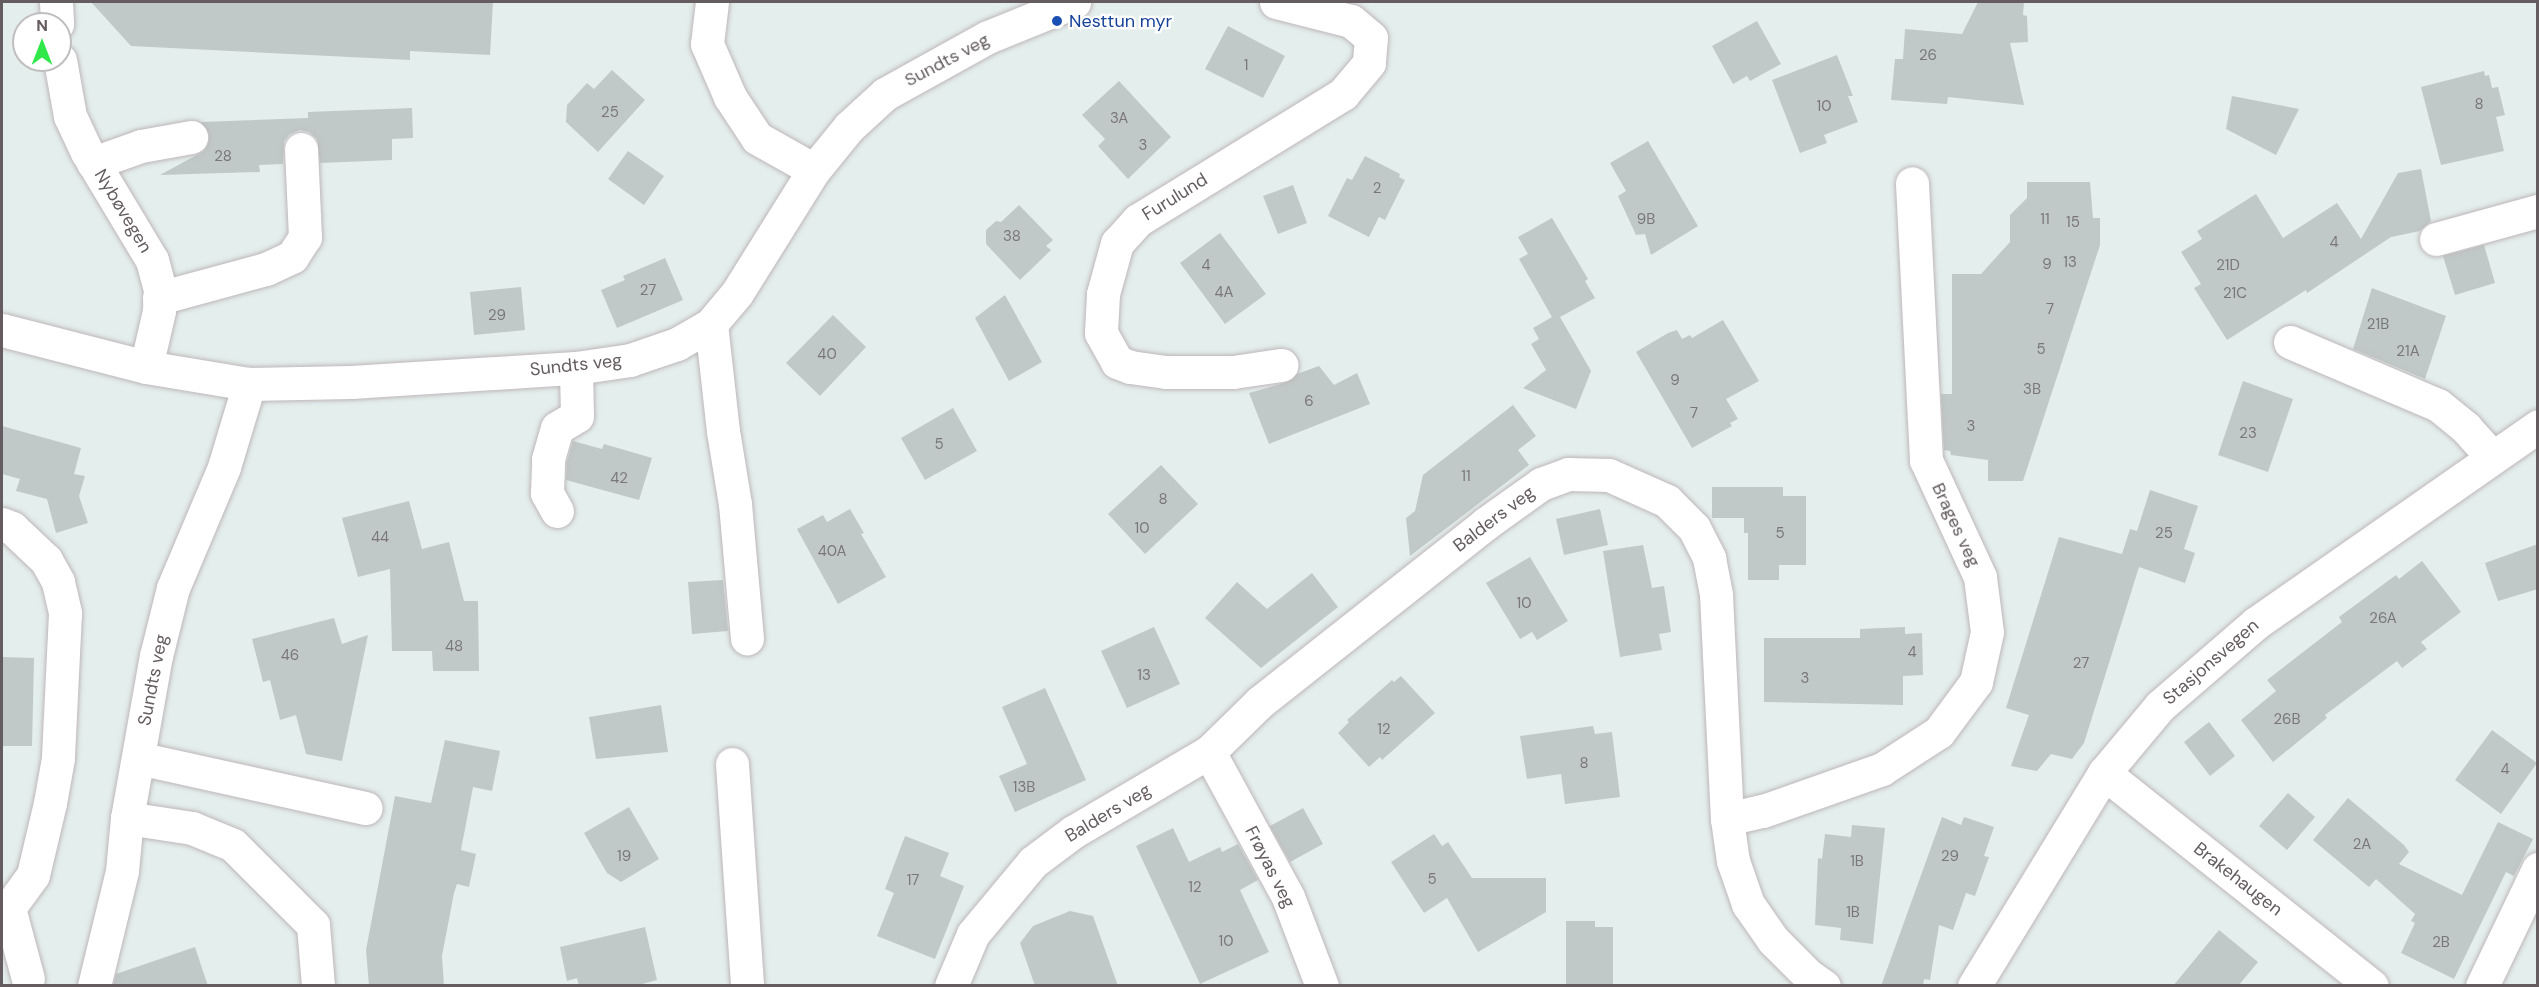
<!DOCTYPE html>
<meta charset="utf-8">
<style>
body{margin:0}
#map{position:relative;width:2539px;height:987px;overflow:hidden;background:#e4eeed;font-family:"DM Sans",sans-serif}
div>[style]{position:absolute}
.building>*{inset:0;background:#c0c9c8}
.roads{filter:drop-shadow(0 0 2px #beb6b9) drop-shadow(0 0 2px #beb6b9)}
.minor>*{height:33px;margin:-16.5px;padding:0 16.5px;transform-origin:16.5px;border-radius:16.5px;background:#fff}
.dots>*{width:16px;height:16px;translate:-50% -50%;box-sizing:border-box;border:3px solid #fff;border-radius:50%}
span{translate:-50% -50%;white-space:nowrap;text-align:center;line-height:1.15;-webkit-text-stroke:4.5px #fff;paint-order:stroke}
.number-label{font-size:15px;color:#7b7779}
.number-label span{-webkit-text-stroke-width:0}
.transit-label{font-size:18px;color:#164399}
.left{translate:0 -50%;text-align:left}
.street-label{font-size:18px;color:#645c5f}
.frame{position:absolute;inset:0;border:3px solid #645c5f;pointer-events:none}
.north{position:absolute;left:12px;top:12px;width:60px;height:60px;box-sizing:border-box;background:#fff;border:2px solid #c1bebf;border-radius:50%;rotate:0deg;font-size:16px;font-weight:700;line-height:24px;text-align:center;color:#645c5f}
.north::after{content:'';display:block;margin:auto;width:21px;height:27px;background:#30e849;clip-path:polygon(50% 0,100% 100%,50% 72%,0 100%)}
</style>
<div id="map">
<div class="building">
<i style="clip-path:polygon(91px 2px,493px 2px,490px 55px,410px 51px,410px 60px,131px 46px)"></i>
<i style="clip-path:polygon(1978px 2px,2024px 2px,2023px 15px,2027px 16px,2028px 42px,2010px 43px,2024px 105px,1948px 97px,1947px 104px,1891px 100px,1895px 59px,1903px 59px,1905px 29px,1962px 34px)"></i>
<i style="clip-path:polygon(1757px 21px,1781px 64px,1750px 81px,1747px 76px,1733px 84px,1712px 46px)"></i>
<i style="clip-path:polygon(1228px 26px,1285px 56px,1263px 98px,1205px 69px)"></i>
<i style="clip-path:polygon(1837px 55px,1853px 96px,1848px 96px,1858px 122px,1824px 135px,1827px 143px,1800px 153px,1772px 80px)"></i>
<i style="clip-path:polygon(612px 70px,645px 100px,598px 152px,566px 122px,567px 105px,587px 83px,594px 89px)"></i>
<i style="clip-path:polygon(2484px 71px,2485px 76px,2489px 75px,2492px 88px,2498px 87px,2505px 115px,2496px 117px,2504px 151px,2441px 165px,2421px 87px)"></i>
<i style="clip-path:polygon(1119px 81px,1171px 137px,1128px 179px,1098px 146px,1105px 139px,1082px 115px)"></i>
<i style="clip-path:polygon(2232px 96px,2299px 109px,2276px 155px,2226px 129px)"></i>
<i style="clip-path:polygon(412px 108px,413px 138px,392px 139px,392px 160px,320px 163px,317px 139px,309px 132px,300px 130px,290px 134px,284px 141px,283px 164px,259px 165px,260px 172px,160px 175px,204px 151px,208px 144px,209px 134px,201px 122px,308px 118px,308px 112px)"></i>
<i style="clip-path:polygon(1648px 141px,1698px 226px,1651px 255px,1645px 234px,1636px 235px,1618px 196px,1626px 191px,1610px 163px)"></i>
<i style="clip-path:polygon(628px 151px,664px 176px,644px 205px,608px 179px)"></i>
<i style="clip-path:polygon(1365px 156px,1400px 174px,1399px 177px,1405px 180px,1385px 220px,1379px 217px,1369px 237px,1328px 216px,1347px 178px,1352px 180px)"></i>
<i style="clip-path:polygon(2421px 169px,2431px 221px,2420px 231px,2391px 237px,2307px 293px,2306px 290px,2227px 340px,2194px 288px,2201px 284px,2181px 252px,2202px 239px,2197px 231px,2256px 194px,2283px 238px,2337px 203px,2361px 239px,2398px 173px)"></i>
<i style="clip-path:polygon(2027px 182px,2090px 182px,2093px 218px,2100px 218px,2100px 245px,2023px 481px,1988px 481px,1988px 460px,1951px 455px,1950px 451px,1944px 450px,1941px 394px,1952px 394px,1952px 274px,1981px 274px,2010px 242px,2010px 215px,2027px 198px)"></i>
<i style="clip-path:polygon(1293px 185px,1307px 223px,1278px 234px,1263px 196px)"></i>
<i style="clip-path:polygon(1019px 205px,1053px 240px,1046px 246px,1051px 250px,1020px 280px,986px 244px,986px 230px,996px 221px,1001px 222px)"></i>
<i style="clip-path:polygon(1552px 218px,1588px 279px,1585px 281px,1595px 298px,1560px 317px,1591px 371px,1576px 409px,1523px 388px,1546px 370px,1531px 344px,1539px 339px,1533px 328px,1552px 317px,1519px 259px,1528px 254px,1518px 237px)"></i>
<i style="clip-path:polygon(1220px 233px,1266px 294px,1225px 324px,1180px 263px)"></i>
<i style="clip-path:polygon(2484px 245px,2495px 283px,2455px 295px,2443px 256px)"></i>
<i style="clip-path:polygon(665px 258px,683px 300px,617px 328px,601px 290px,625px 280px,623px 276px)"></i>
<i style="clip-path:polygon(521px 287px,525px 330px,474px 335px,470px 292px)"></i>
<i style="clip-path:polygon(2372px 288px,2446px 316px,2425px 379px,2353px 349px)"></i>
<i style="clip-path:polygon(1005px 295px,1042px 362px,1009px 381px,975px 318px)"></i>
<i style="clip-path:polygon(833px 315px,866px 347px,820px 396px,786px 363px)"></i>
<i style="clip-path:polygon(1723px 320px,1759px 381px,1726px 399px,1738px 419px,1730px 423px,1732px 426px,1692px 448px,1636px 352px,1668px 333px,1677px 330px,1682px 339px,1690px 335px,1692px 338px)"></i>
<i style="clip-path:polygon(1319px 366px,1334px 385px,1357px 373px,1370px 404px,1269px 444px,1249px 393px,1284px 383px,1297px 374px)"></i>
<i style="clip-path:polygon(2243px 381px,2293px 399px,2268px 472px,2218px 455px)"></i>
<i style="clip-path:polygon(1513px 405px,1536px 436px,1518px 450px,1529px 465px,1410px 556px,1406px 518px,1415px 511px,1423px 475px)"></i>
<i style="clip-path:polygon(953px 408px,977px 451px,925px 480px,901px 438px)"></i>
<i style="clip-path:polygon(2px 426px,81px 448px,74px 474px,85px 476px,79px 496px,88px 523px,56px 533px,47px 499px,16px 491px,20px 479px,2px 474px)"></i>
<i style="clip-path:polygon(573px 441px,602px 449px,604px 444px,652px 458px,639px 500px,566px 480px,567px 462px)"></i>
<i style="clip-path:polygon(1161px 465px,1198px 504px,1145px 554px,1108px 514px)"></i>
<i style="clip-path:polygon(1712px 487px,1783px 487px,1783px 496px,1806px 496px,1806px 565px,1779px 565px,1779px 580px,1748px 580px,1748px 533px,1744px 533px,1744px 518px,1712px 518px)"></i>
<i style="clip-path:polygon(2150px 490px,2198px 506px,2184px 549px,2195px 553px,2185px 583px,2139px 567px,2084px 743px,2072px 759px,2051px 754px,2037px 771px,2011px 766px,2029px 715px,2006px 708px,2059px 537px,2122px 554px,2130px 529px,2137px 531px)"></i>
<i style="clip-path:polygon(409px 501px,422px 549px,449px 542px,464px 601px,478px 601px,479px 671px,433px 671px,432px 651px,392px 651px,390px 569px,358px 577px,342px 518px)"></i>
<i style="clip-path:polygon(850px 509px,864px 533px,861px 534px,886px 577px,838px 604px,797px 529px,823px 515px,827px 522px)"></i>
<i style="clip-path:polygon(1600px 509px,1608px 545px,1564px 555px,1556px 519px)"></i>
<i style="clip-path:polygon(2538px 544px,2538px 589px,2498px 601px,2485px 563px)"></i>
<i style="clip-path:polygon(1643px 545px,1652px 588px,1664px 586px,1671px 632px,1659px 634px,1662px 650px,1620px 657px,1603px 551px)"></i>
<i style="clip-path:polygon(1530px 557px,1568px 621px,1537px 640px,1532px 632px,1520px 639px,1486px 583px)"></i>
<i style="clip-path:polygon(2422px 561px,2461px 612px,2421px 642px,2427px 649px,2402px 668px,2397px 661px,2325px 715px,2327px 718px,2273px 762px,2241px 720px,2276px 691px,2267px 680px,2342px 622px,2339px 617px,2396px 575px,2399px 579px)"></i>
<i style="clip-path:polygon(1312px 573px,1338px 607px,1261px 668px,1205px 618px,1237px 582px,1267px 609px)"></i>
<i style="clip-path:polygon(723px 580px,728px 631px,692px 634px,688px 582px)"></i>
<i style="clip-path:polygon(334px 618px,342px 644px,368px 635px,342px 761px,306px 754px,296px 715px,280px 720px,270px 680px,263px 682px,252px 639px)"></i>
<i style="clip-path:polygon(1154px 627px,1180px 684px,1127px 708px,1101px 651px)"></i>
<i style="clip-path:polygon(1905px 627px,1905px 634px,1922px 633px,1923px 675px,1903px 676px,1903px 705px,1764px 702px,1764px 638px,1860px 638px,1860px 629px)"></i>
<i style="clip-path:polygon(2px 657px,34px 658px,32px 746px,2px 746px)"></i>
<i style="clip-path:polygon(1401px 676px,1435px 713px,1382px 760px,1380px 757px,1369px 767px,1338px 733px,1349px 722px,1347px 720px,1392px 680px,1394px 682px)"></i>
<i style="clip-path:polygon(1045px 688px,1086px 780px,1015px 812px,999px 776px,1027px 764px,1002px 707px)"></i>
<i style="clip-path:polygon(661px 705px,668px 752px,596px 759px,589px 717px)"></i>
<i style="clip-path:polygon(2209px 722px,2235px 756px,2210px 776px,2184px 742px)"></i>
<i style="clip-path:polygon(1593px 726px,1595px 734px,1612px 732px,1620px 797px,1565px 804px,1561px 774px,1527px 779px,1520px 736px)"></i>
<i style="clip-path:polygon(2492px 730px,2537px 763px,2501px 814px,2455px 780px)"></i>
<i style="clip-path:polygon(445px 740px,500px 751px,492px 791px,473px 787px,461px 850px,476px 854px,469px 887px,457px 884px,454px 893px,442px 956px,444px 986px,369px 986px,366px 950px,395px 796px,431px 803px)"></i>
<i style="clip-path:polygon(2288px 793px,2315px 817px,2287px 850px,2259px 826px)"></i>
<i style="clip-path:polygon(2348px 798px,2404px 845px,2409px 852px,2399px 864px,2462px 895px,2498px 822px,2533px 839px,2514px 876px,2506px 872px,2454px 979px,2401px 953px,2415px 923px,2411px 921px,2415px 914px,2376px 879px,2369px 887px,2313px 840px)"></i>
<i style="clip-path:polygon(629px 807px,659px 859px,621px 882px,607px 873px,584px 833px)"></i>
<i style="clip-path:polygon(1303px 808px,1323px 844px,1290px 862px,1270px 826px)"></i>
<i style="clip-path:polygon(1942px 817px,1961px 825px,1964px 817px,1994px 827px,1984px 856px,1989px 857px,1975px 896px,1966px 893px,1953px 930px,1939px 925px,1930px 980px,1924px 979px,1923px 986px,1881px 986px)"></i>
<i style="clip-path:polygon(1852px 825px,1885px 828px,1873px 944px,1840px 940px,1841px 928px,1815px 925px,1818px 858px,1822px 859px,1825px 834px,1851px 837px)"></i>
<i style="clip-path:polygon(1173px 828px,1189px 862px,1220px 847px,1222px 852px,1238px 844px,1258px 880px,1240px 890px,1269px 952px,1200px 984px,1136px 846px)"></i>
<i style="clip-path:polygon(1434px 834px,1442px 846px,1448px 842px,1472px 878px,1546px 878px,1546px 912px,1478px 952px,1447px 898px,1424px 913px,1391px 862px)"></i>
<i style="clip-path:polygon(905px 836px,949px 853px,940px 876px,964px 886px,935px 959px,877px 936px,894px 893px,885px 889px)"></i>
<i style="clip-path:polygon(1070px 911px,1093px 916px,1118px 986px,1035px 986px,1020px 943px,1033px 926px)"></i>
<i style="clip-path:polygon(1566px 921px,1595px 921px,1595px 927px,1613px 927px,1613px 986px,1566px 986px)"></i>
<i style="clip-path:polygon(645px 927px,657px 980px,635px 986px,579px 986px,577px 978px,567px 981px,560px 947px)"></i>
<i style="clip-path:polygon(2219px 930px,2258px 962px,2238px 986px,2173px 986px)"></i>
<i style="clip-path:polygon(195px 947px,208px 986px,113px 986px,116px 974px)"></i>
</div>
<div class="roads">
<div class="minor">
<i style="left:56px;top:2px;width:22px;rotate:87deg"></i>
<i style="left:712px;top:2px;width:42px;rotate:96.8deg"></i>
<i style="left:707px;top:44px;width:58px;rotate:66.5deg"></i>
<i style="left:730px;top:97px;width:49px;rotate:56.6deg"></i>
<i style="left:757px;top:138px;width:65px;rotate:29.3deg"></i>
<i style="left:1276px;top:2px;width:77px;rotate:14.2deg"></i>
<i style="left:1351px;top:21px;width:26px;rotate:40deg"></i>
<i style="left:1371px;top:38px;width:25px;rotate:95deg"></i>
<i style="left:1369px;top:63px;width:40px;rotate:130deg"></i>
<i style="left:1343px;top:94px;width:241px;rotate:148.4deg"></i>
<i style="left:1138px;top:220px;width:31px;rotate:132deg"></i>
<i style="left:1117px;top:243px;width:53px;rotate:105.4deg"></i>
<i style="left:1103px;top:294px;width:39px;rotate:93deg"></i>
<i style="left:1101px;top:333px;width:33px;rotate:61deg"></i>
<i style="left:1117px;top:362px;width:14px;rotate:21deg"></i>
<i style="left:1130px;top:367px;width:36px;rotate:8deg"></i>
<i style="left:1166px;top:372px;width:67px"></i>
<i style="left:1233px;top:372px;width:49px;rotate:-8.3deg"></i>
<i style="left:60px;top:60px;width:57px;rotate:79.9deg"></i>
<i style="left:70px;top:116px;width:40px;rotate:65deg"></i>
<i style="left:87px;top:152px;width:126px;rotate:59deg"></i>
<i style="left:152px;top:260px;width:30px;rotate:75deg"></i>
<i style="left:160px;top:289px;width:22px;rotate:93deg"></i>
<i style="left:159px;top:311px;width:57px;rotate:103.1deg"></i>
<i style="left:93px;top:163px;width:51px;rotate:-19.5deg"></i>
<i style="left:141px;top:146px;width:51px;rotate:-10.2deg"></i>
<i style="left:2436px;top:239px;width:106px;rotate:-15.4deg"></i>
<i style="left:159px;top:298px;width:111px;rotate:-15.2deg"></i>
<i style="left:266px;top:269px;width:29px;rotate:-25deg"></i>
<i style="left:292px;top:257px;width:24px;rotate:-57deg"></i>
<i style="left:305px;top:237px;width:88px;rotate:-92.6deg"></i>
<i style="left:711px;top:324px;width:108px;rotate:83.6deg"></i>
<i style="left:723px;top:431px;width:74px;rotate:80.7deg"></i>
<i style="left:735px;top:504px;width:135px;rotate:84.9deg"></i>
<i style="left:2px;top:330px;width:149px;rotate:14.4deg"></i>
<i style="left:146px;top:367px;width:104px;rotate:9.4deg"></i>
<i style="left:249px;top:384px;width:102px;rotate:-1.1deg"></i>
<i style="left:351px;top:382px;width:225px;rotate:-3.6deg"></i>
<i style="left:576px;top:368px;width:55px;rotate:-8.4deg"></i>
<i style="left:630px;top:360px;width:50px;rotate:-18.8deg"></i>
<i style="left:677px;top:344px;width:39px;rotate:-30deg"></i>
<i style="left:711px;top:324px;width:40px;rotate:-50deg"></i>
<i style="left:737px;top:293px;width:145px;rotate:-58deg"></i>
<i style="left:814px;top:170px;width:55px;rotate:-50.9deg"></i>
<i style="left:849px;top:127px;width:49px;rotate:-42.5deg"></i>
<i style="left:885px;top:94px;width:118px;rotate:-29deg"></i>
<i style="left:988px;top:37px;width:93px;rotate:-22.1deg"></i>
<i style="left:2290px;top:342px;width:161px;rotate:23.1deg"></i>
<i style="left:2438px;top:405px;width:36px;rotate:39deg"></i>
<i style="left:2466px;top:428px;width:38px;rotate:48deg"></i>
<i style="left:557px;top:511px;width:21px;rotate:-119deg"></i>
<i style="left:547px;top:493px;width:34px;rotate:-88deg"></i>
<i style="left:548px;top:459px;width:32px;rotate:-74deg"></i>
<i style="left:557px;top:428px;width:23px;rotate:-31deg"></i>
<i style="left:577px;top:416px;width:48px;rotate:-91.2deg"></i>
<i style="left:2px;top:524px;width:11px;rotate:22deg"></i>
<i style="left:12px;top:528px;width:47px;rotate:43.3deg"></i>
<i style="left:46px;top:560px;width:25px;rotate:61deg"></i>
<i style="left:58px;top:582px;width:32px;rotate:77deg"></i>
<i style="left:65px;top:613px;width:145px;rotate:92.8deg"></i>
<i style="left:58px;top:758px;width:46px;rotate:100.1deg"></i>
<i style="left:50px;top:803px;width:74px;rotate:103.3deg"></i>
<i style="left:33px;top:875px;width:41px;rotate:126deg"></i>
<i style="left:1209px;top:752px;width:165px;rotate:61.4deg"></i>
<i style="left:1288px;top:897px;width:95px;rotate:69.1deg"></i>
<i style="left:138px;top:758px;width:233px;rotate:12.4deg"></i>
<i style="left:732px;top:764px;width:223px;rotate:86.1deg"></i>
<i style="left:2104px;top:773px;width:342px;rotate:38.5deg"></i>
<i style="left:127px;top:818px;width:66px;rotate:8.7deg"></i>
<i style="left:192px;top:828px;width:44px;rotate:22.5deg"></i>
<i style="left:233px;top:845px;width:113px;rotate:45deg"></i>
<i style="left:313px;top:925px;width:61px;rotate:85.3deg"></i>
<i style="left:1727px;top:819px;width:37px;rotate:-13deg"></i>
<i style="left:1763px;top:811px;width:126px;rotate:-19.4deg"></i>
<i style="left:1882px;top:769px;width:68px;rotate:-33deg"></i>
<i style="left:1939px;top:732px;width:62px;rotate:-53.5deg"></i>
<i style="left:1976px;top:682px;width:51px;rotate:-77.6deg"></i>
<i style="left:1987px;top:632px;width:55px;rotate:-97.3deg"></i>
<i style="left:1980px;top:577px;width:129px;rotate:-114.8deg"></i>
<i style="left:1926px;top:460px;width:277px;rotate:-92.9deg"></i>
<i style="left:9px;top:908px;width:73px;rotate:75deg"></i>
<i style="left:94px;top:986px;width:118px;rotate:-76.3deg"></i>
<i style="left:122px;top:871px;width:53px;rotate:-84.6deg"></i>
<i style="left:127px;top:818px;width:165px;rotate:-79.9deg"></i>
<i style="left:156px;top:656px;width:70px;rotate:-76deg"></i>
<i style="left:173px;top:588px;width:131px;rotate:-67.1deg"></i>
<i style="left:224px;top:467px;width:87px;rotate:-73.2deg"></i>
<i style="left:951px;top:986px;width:56px;rotate:-67.1deg"></i>
<i style="left:973px;top:934px;width:94px;rotate:-50.2deg"></i>
<i style="left:1033px;top:862px;width:50px;rotate:-36.9deg"></i>
<i style="left:1073px;top:832px;width:158px;rotate:-30.5deg"></i>
<i style="left:1209px;top:752px;width:71px;rotate:-44.4deg"></i>
<i style="left:1260px;top:702px;width:287px;rotate:-38.3deg"></i>
<i style="left:1485px;top:524px;width:69px;rotate:-35.5deg"></i>
<i style="left:1541px;top:484px;width:29px;rotate:-20deg"></i>
<i style="left:1568px;top:474px;width:41px;rotate:1.4deg"></i>
<i style="left:1609px;top:475px;width:64px;rotate:24.1deg"></i>
<i style="left:1667px;top:501px;width:38px;rotate:45deg"></i>
<i style="left:1694px;top:528px;width:34px;rotate:63deg"></i>
<i style="left:1709px;top:558px;width:38px;rotate:79deg"></i>
<i style="left:1716px;top:595px;width:224px;rotate:87.2deg"></i>
<i style="left:1727px;top:819px;width:42px;rotate:81.9deg"></i>
<i style="left:1733px;top:861px;width:46px;rotate:70.8deg"></i>
<i style="left:1748px;top:904px;width:44px;rotate:55.2deg"></i>
<i style="left:1773px;top:940px;width:51px;rotate:45deg"></i>
<i style="left:1809px;top:976px;width:18px;rotate:34deg"></i>
<i style="left:1974px;top:986px;width:250px;rotate:-58.6deg"></i>
<i style="left:2104px;top:773px;width:87px;rotate:-50.1deg"></i>
<i style="left:2160px;top:706px;width:127px;rotate:-40.8deg"></i>
<i style="left:2256px;top:623px;width:344px;rotate:-34.9deg"></i>
<i style="left:2482px;top:986px;width:130px;rotate:-64.4deg"></i>
</div>
</div>
<div class="dots">
<i style="left:1057px;top:21px;background:#1a4fb4"></i>
</div>
<div class="number-label">
<span style="left:1928px;top:56px">26</span>
<span style="left:1246px;top:66px">1</span>
<span style="left:2479px;top:105px">8</span>
<span style="left:1824px;top:107px">10</span>
<span style="left:610px;top:113px">25</span>
<span style="left:1119px;top:119px">3A</span>
<span style="left:1143px;top:146px">3</span>
<span style="left:223px;top:157px">28</span>
<span style="left:1377px;top:189px">2</span>
<span style="left:1646px;top:220px">9B</span>
<span style="left:2045px;top:220px">11</span>
<span style="left:2073px;top:223px">15</span>
<span style="left:1012px;top:237px">38</span>
<span style="left:2334px;top:243px">4</span>
<span style="left:2070px;top:263px">13</span>
<span style="left:2047px;top:265px">9</span>
<span style="left:1206px;top:266px">4</span>
<span style="left:2228px;top:266px">21D</span>
<span style="left:648px;top:291px">27</span>
<span style="left:1224px;top:293px">4A</span>
<span style="left:2235px;top:294px">21C</span>
<span style="left:2050px;top:310px">7</span>
<span style="left:497px;top:316px">29</span>
<span style="left:2378px;top:325px">21B</span>
<span style="left:2041px;top:350px">5</span>
<span style="left:2408px;top:352px">21A</span>
<span style="left:827px;top:355px">40</span>
<span style="left:1675px;top:381px">9</span>
<span style="left:2032px;top:390px">3B</span>
<span style="left:1309px;top:402px">6</span>
<span style="left:1694px;top:414px">7</span>
<span style="left:1971px;top:427px">3</span>
<span style="left:2248px;top:434px">23</span>
<span style="left:939px;top:445px">5</span>
<span style="left:1466px;top:477px">11</span>
<span style="left:619px;top:479px">42</span>
<span style="left:1163px;top:500px">8</span>
<span style="left:1142px;top:529px">10</span>
<span style="left:1780px;top:534px">5</span>
<span style="left:2164px;top:534px">25</span>
<span style="left:380px;top:538px">44</span>
<span style="left:832px;top:552px">40A</span>
<span style="left:1524px;top:604px">10</span>
<span style="left:2383px;top:619px">26A</span>
<span style="left:454px;top:647px">48</span>
<span style="left:1912px;top:653px">4</span>
<span style="left:290px;top:656px">46</span>
<span style="left:2081px;top:664px">27</span>
<span style="left:1144px;top:676px">13</span>
<span style="left:1805px;top:679px">3</span>
<span style="left:2287px;top:720px">26B</span>
<span style="left:1384px;top:730px">12</span>
<span style="left:1584px;top:764px">8</span>
<span style="left:2505px;top:770px">4</span>
<span style="left:1024px;top:788px">13B</span>
<span style="left:2362px;top:845px">2A</span>
<span style="left:624px;top:857px">19</span>
<span style="left:1950px;top:857px">29</span>
<span style="left:1857px;top:862px">1B</span>
<span style="left:1432px;top:880px">5</span>
<span style="left:913px;top:881px">17</span>
<span style="left:1195px;top:888px">12</span>
<span style="left:1853px;top:913px">1B</span>
<span style="left:1226px;top:942px">10</span>
<span style="left:2441px;top:943px">2B</span>
</div>
<div class="transit-label">
<span class="left" style="left:1069px;top:21px">Nesttun myr</span>
</div>
<div class="street-label">
<span style="left:947px;top:60px;rotate:-28deg">Sundts veg</span>
<span style="left:1175px;top:197px;rotate:-32deg">Furulund</span>
<span style="left:123px;top:211px;rotate:59deg">Nybøvegen</span>
<span style="left:576px;top:365px;rotate:-6deg">Sundts veg</span>
<span style="left:1494px;top:519px;rotate:-37deg">Balders veg</span>
<span style="left:1956px;top:525px;rotate:65deg">Brages veg</span>
<span style="left:2211px;top:662px;rotate:-41deg">Stasjonsvegen</span>
<span style="left:153px;top:680px;rotate:-79deg">Sundts veg</span>
<span style="left:1108px;top:813px;rotate:-31deg">Balders veg</span>
<span style="left:1270px;top:867px;rotate:63deg">Frøyas veg</span>
<span style="left:2238px;top:879px;rotate:38deg">Brakehaugen</span>
</div>
<div class="frame"></div>
<div class="north">N</div>
</div>
